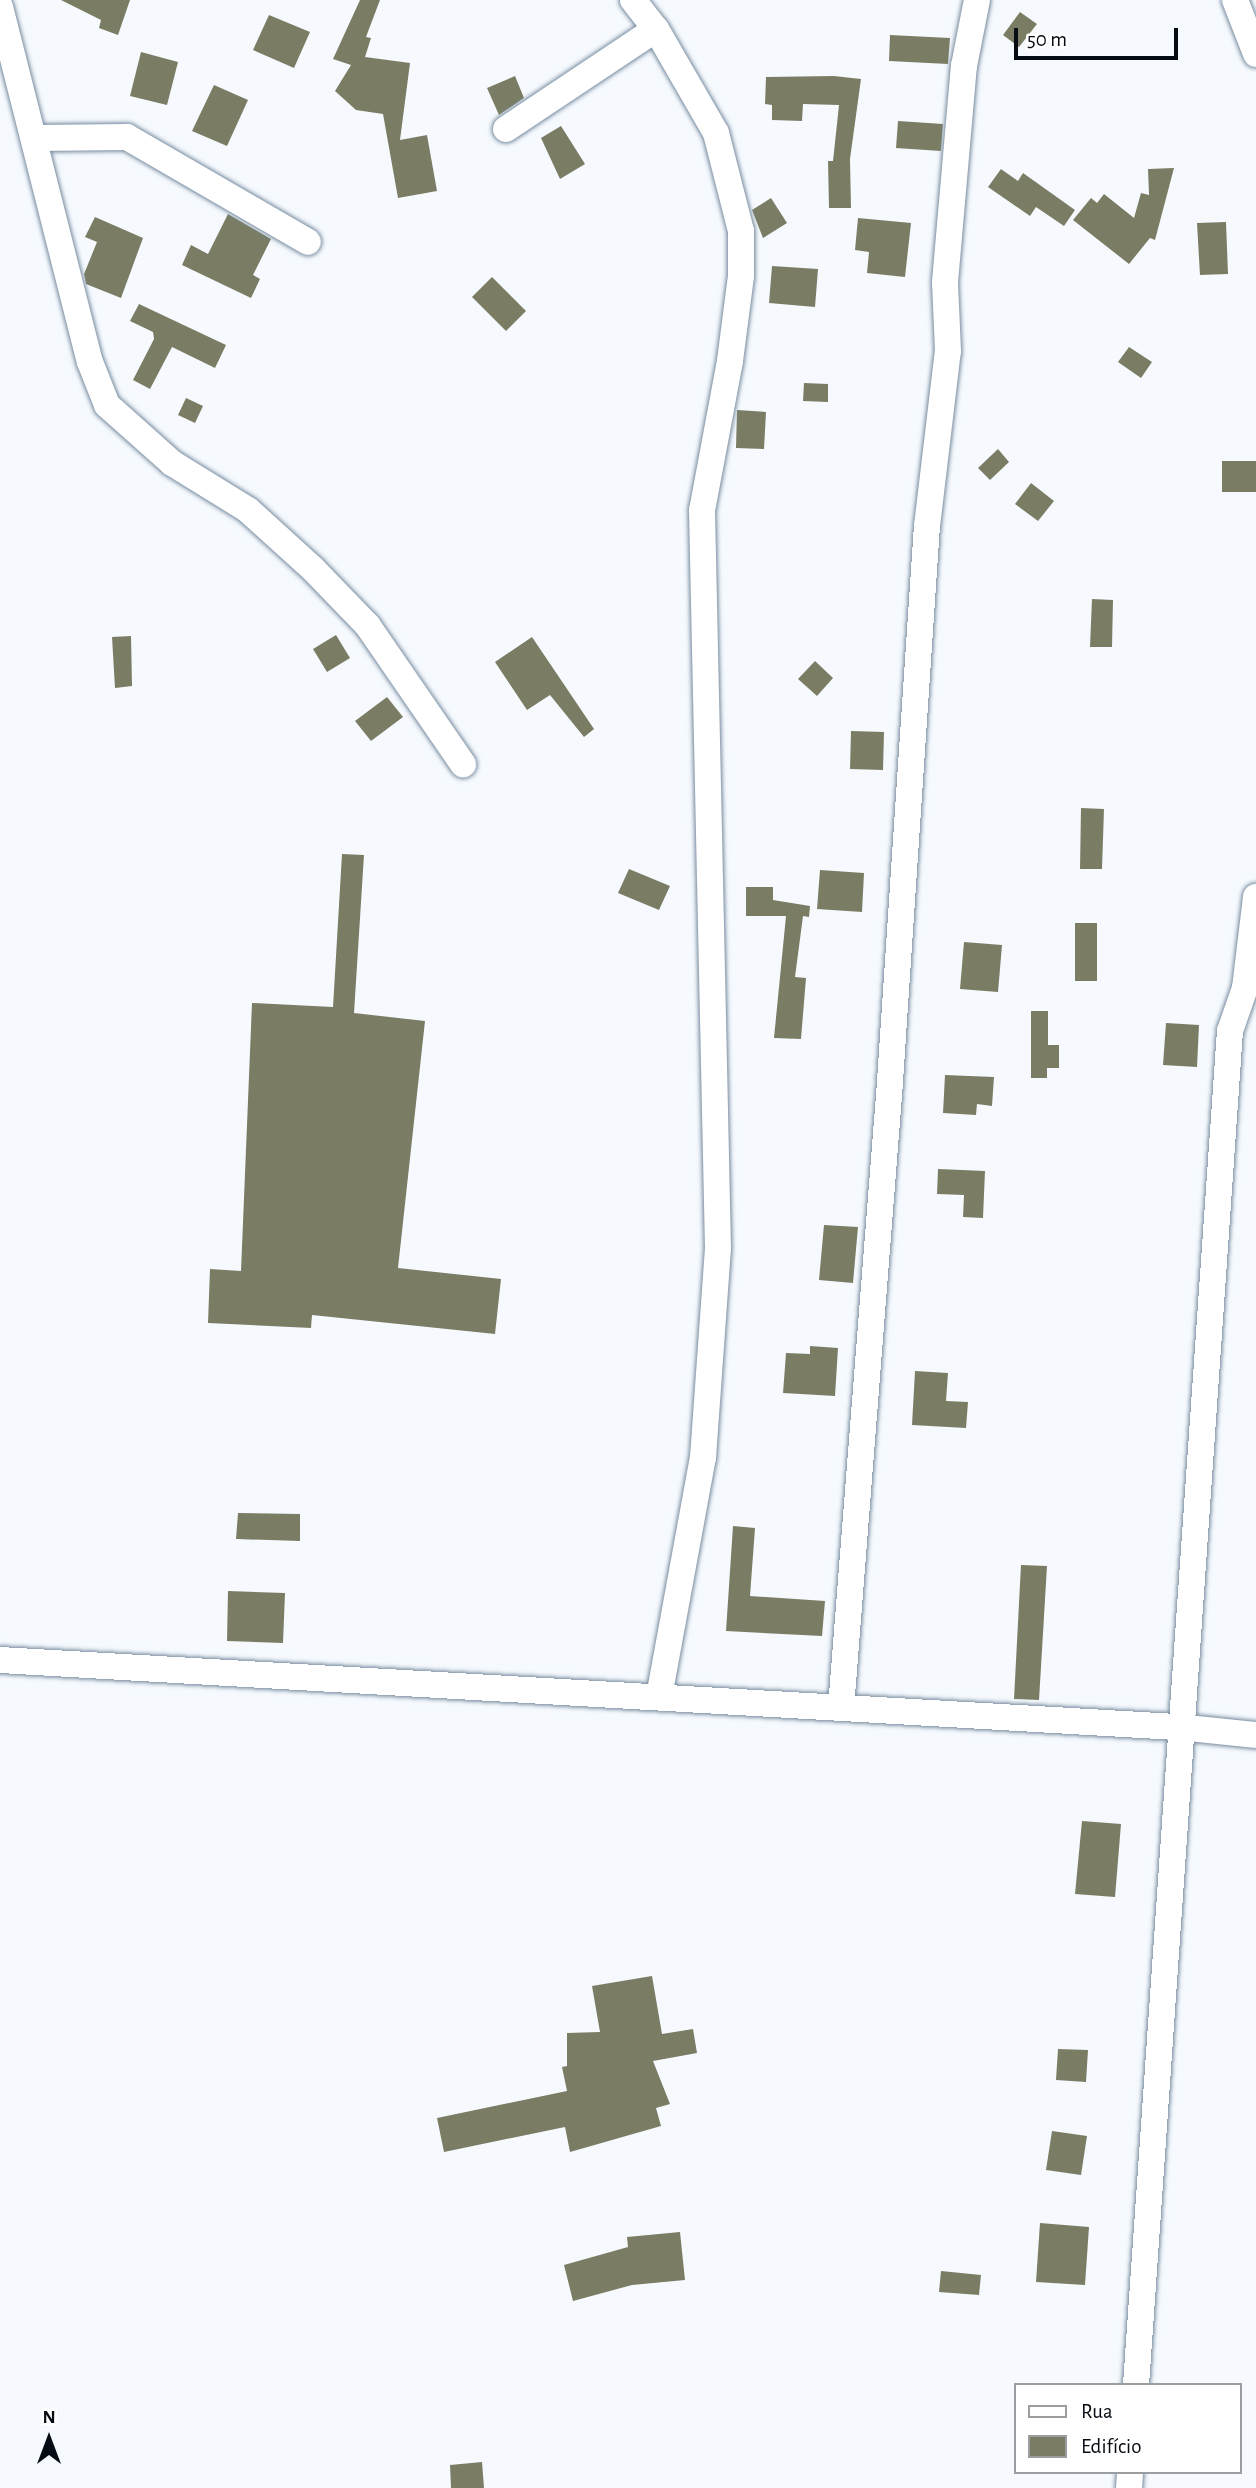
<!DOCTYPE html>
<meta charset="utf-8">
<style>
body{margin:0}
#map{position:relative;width:1256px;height:2488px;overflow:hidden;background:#f6fafe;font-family:"Alegreya Sans",sans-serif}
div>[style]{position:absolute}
.building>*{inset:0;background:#7a7d64}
.roads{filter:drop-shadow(0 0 2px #788ca0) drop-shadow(0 0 2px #788ca0)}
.minor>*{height:26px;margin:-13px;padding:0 13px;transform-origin:13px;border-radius:13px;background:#fff}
span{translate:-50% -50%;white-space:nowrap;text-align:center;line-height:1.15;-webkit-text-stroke:7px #fff;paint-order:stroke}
.legend{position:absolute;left:1014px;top:2383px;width:228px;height:91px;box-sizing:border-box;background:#fff;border:2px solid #9b9ea1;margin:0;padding:9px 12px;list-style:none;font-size:21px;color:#060c13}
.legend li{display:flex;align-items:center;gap:14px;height:35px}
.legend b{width:35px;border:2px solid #9b9ea1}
.north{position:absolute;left:14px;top:2404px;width:70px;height:70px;-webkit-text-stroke:5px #fff;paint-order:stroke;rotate:0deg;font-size:19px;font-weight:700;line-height:28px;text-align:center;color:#060c13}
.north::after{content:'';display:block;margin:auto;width:24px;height:32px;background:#060c13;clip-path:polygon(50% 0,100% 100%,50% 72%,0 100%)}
.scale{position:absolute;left:1014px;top:28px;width:164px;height:32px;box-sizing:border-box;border:4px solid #060c13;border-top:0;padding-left:9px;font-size:21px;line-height:24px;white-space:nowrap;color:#060c13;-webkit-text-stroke:5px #fff;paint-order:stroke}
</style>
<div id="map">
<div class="building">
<i style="clip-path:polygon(61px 0,130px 0,118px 35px,99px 28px,101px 20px)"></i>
<i style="clip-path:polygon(360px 0,380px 0,366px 37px,371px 38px,365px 57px,410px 63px,400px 140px,427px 135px,437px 191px,398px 198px,383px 114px,356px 110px,335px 91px,351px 65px,333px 59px)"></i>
<i style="clip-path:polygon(1020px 12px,1037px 24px,1019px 47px,1003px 35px)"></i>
<i style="clip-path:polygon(269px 15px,310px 32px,294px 68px,253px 50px)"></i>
<i style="clip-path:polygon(890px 35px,950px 38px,948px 64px,889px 61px)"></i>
<i style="clip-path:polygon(141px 52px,178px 62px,167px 105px,130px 96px)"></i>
<i style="clip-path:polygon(515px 76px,524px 98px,499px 115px,487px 88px)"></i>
<i style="clip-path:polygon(834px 76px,861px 79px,850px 159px,851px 208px,829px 208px,828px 161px,833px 161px,839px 105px,803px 104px,802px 121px,772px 120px,772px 105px,765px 104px,766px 77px)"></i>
<i style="clip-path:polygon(214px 85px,248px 100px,227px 146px,192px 131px)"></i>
<i style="clip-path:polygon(898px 121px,943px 124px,941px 151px,896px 148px)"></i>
<i style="clip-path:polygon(561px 126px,585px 164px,560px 179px,541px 138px)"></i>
<i style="clip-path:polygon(1174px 168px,1155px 240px,1150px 238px,1129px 264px,1073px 220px,1091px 198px,1097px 203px,1104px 194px,1134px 218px,1141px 193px,1149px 195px,1148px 169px)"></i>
<i style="clip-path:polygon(1001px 169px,1018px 181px,1023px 173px,1075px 210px,1064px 226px,1036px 207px,1030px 216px,988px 187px)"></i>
<i style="clip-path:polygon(771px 198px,787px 223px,763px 238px,752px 210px)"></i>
<i style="clip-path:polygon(228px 214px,271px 239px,253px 275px,260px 279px,251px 298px,182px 265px,191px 245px,208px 254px)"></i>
<i style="clip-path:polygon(95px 217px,143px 238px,121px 298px,86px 284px,84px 274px,97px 242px,85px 237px)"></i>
<i style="clip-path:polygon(858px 218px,911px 223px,905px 277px,867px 273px,869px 252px,855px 250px)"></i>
<i style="clip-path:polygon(1226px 222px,1228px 274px,1200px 275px,1197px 223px)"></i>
<i style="clip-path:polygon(772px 266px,818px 269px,815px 307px,769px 303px)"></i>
<i style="clip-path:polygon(492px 277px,526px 311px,506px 331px,472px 297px)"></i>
<i style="clip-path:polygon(139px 304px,226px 345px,215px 368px,172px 347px,150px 389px,133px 380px,154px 339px,153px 332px,130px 321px)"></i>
<i style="clip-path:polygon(1129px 347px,1152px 362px,1141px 378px,1118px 362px)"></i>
<i style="clip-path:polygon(804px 383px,828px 384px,828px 402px,803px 401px)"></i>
<i style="clip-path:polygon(186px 398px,203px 406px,195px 423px,178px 415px)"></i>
<i style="clip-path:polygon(737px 410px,766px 412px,764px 449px,736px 448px)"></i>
<i style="clip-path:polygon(998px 449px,1009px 462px,990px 480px,978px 468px)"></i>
<i style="clip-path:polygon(1222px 461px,1256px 461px,1256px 492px,1222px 492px)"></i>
<i style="clip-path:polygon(1031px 483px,1054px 501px,1038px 521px,1015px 504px)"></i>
<i style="clip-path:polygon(1092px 599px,1113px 600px,1112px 647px,1090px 647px)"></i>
<i style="clip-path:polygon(336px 635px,350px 658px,327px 672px,313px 649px)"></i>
<i style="clip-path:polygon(131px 636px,132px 686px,115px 688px,112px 637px)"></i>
<i style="clip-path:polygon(532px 637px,594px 729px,584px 737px,550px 695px,527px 710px,495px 662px)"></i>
<i style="clip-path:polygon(815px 661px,833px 678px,817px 696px,798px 679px)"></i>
<i style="clip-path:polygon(387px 697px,403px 717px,371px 741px,355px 721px)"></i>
<i style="clip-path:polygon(851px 731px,884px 732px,883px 770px,850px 769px)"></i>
<i style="clip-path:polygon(1081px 808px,1104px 809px,1102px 869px,1080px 869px)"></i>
<i style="clip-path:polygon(342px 854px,364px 855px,354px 1013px,425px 1021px,398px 1268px,501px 1279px,495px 1334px,312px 1315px,311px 1328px,208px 1323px,210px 1269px,241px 1271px,252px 1003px,333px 1007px)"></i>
<i style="clip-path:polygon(629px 869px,670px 886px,659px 910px,618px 893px)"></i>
<i style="clip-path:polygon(820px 870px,864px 873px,862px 912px,817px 909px)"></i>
<i style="clip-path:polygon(746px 887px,773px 887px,773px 900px,810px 906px,809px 917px,803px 916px,795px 977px,806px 978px,801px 1039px,774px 1038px,786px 916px,746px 916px)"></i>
<i style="clip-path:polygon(1075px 923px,1097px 923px,1097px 981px,1075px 981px)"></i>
<i style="clip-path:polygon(964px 942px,1002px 945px,998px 992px,960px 989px)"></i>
<i style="clip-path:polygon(1031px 1011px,1048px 1011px,1048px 1045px,1059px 1045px,1059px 1068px,1047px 1068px,1047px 1078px,1031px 1078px)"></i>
<i style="clip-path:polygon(1166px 1023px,1199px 1025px,1197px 1067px,1163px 1065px)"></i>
<i style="clip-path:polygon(945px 1075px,994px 1077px,992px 1106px,977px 1104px,976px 1115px,943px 1113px)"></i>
<i style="clip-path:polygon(938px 1169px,985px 1171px,983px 1218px,963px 1217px,964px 1195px,937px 1194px)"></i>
<i style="clip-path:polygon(824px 1225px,858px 1227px,853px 1283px,819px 1280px)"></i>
<i style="clip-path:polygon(810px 1346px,838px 1348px,835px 1396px,783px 1393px,786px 1353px,810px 1354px)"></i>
<i style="clip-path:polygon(915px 1371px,948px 1373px,946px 1401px,968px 1402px,966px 1428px,912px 1425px)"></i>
<i style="clip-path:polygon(238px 1513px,300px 1514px,300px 1541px,236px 1539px)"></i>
<i style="clip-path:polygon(733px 1526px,755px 1528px,750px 1596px,825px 1601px,822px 1636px,726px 1631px)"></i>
<i style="clip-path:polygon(1021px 1565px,1047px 1566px,1039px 1700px,1014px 1699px)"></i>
<i style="clip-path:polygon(228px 1591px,285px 1593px,283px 1643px,227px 1641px)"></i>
<i style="clip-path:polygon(1082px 1821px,1121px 1824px,1115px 1897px,1075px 1894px)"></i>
<i style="clip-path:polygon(652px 1976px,662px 2034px,693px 2029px,697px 2053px,653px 2061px,670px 2104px,656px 2108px,661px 2126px,570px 2152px,565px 2127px,444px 2152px,437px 2118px,567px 2091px,562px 2067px,567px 2066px,567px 2033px,600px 2032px,592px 1986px)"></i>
<i style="clip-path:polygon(1058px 2049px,1088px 2050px,1086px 2082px,1056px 2080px)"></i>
<i style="clip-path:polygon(1052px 2131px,1087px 2136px,1081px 2175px,1046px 2170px)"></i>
<i style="clip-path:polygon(1040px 2223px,1089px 2227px,1085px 2285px,1036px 2282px)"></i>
<i style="clip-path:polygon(680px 2232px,685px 2280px,632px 2285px,573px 2301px,564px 2265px,628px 2247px,627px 2237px)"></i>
<i style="clip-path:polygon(941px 2271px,981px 2275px,979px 2295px,939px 2292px)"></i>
<i style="clip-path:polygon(482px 2462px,484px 2488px,451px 2488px,450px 2465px)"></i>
</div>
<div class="roads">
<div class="minor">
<i style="left:633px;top:0;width:37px;rotate:52deg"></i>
<i style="left:656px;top:29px;width:120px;rotate:60deg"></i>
<i style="left:716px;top:133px;width:101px;rotate:75.7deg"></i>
<i style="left:741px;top:231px;width:45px;rotate:90deg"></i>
<i style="left:741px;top:276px;width:86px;rotate:97.4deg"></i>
<i style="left:730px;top:361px;width:152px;rotate:100.6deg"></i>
<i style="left:702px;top:510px;width:738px;rotate:88.76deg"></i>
<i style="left:718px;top:1248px;width:210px;rotate:94.1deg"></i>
<i style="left:703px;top:1457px;width:243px;rotate:100.4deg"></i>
<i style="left:1235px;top:0;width:58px;rotate:68.7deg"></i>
<i style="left:0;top:7px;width:366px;rotate:75.8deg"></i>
<i style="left:90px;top:362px;width:46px;rotate:68.4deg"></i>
<i style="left:107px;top:405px;width:87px;rotate:41.7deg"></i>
<i style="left:172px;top:463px;width:89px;rotate:31.7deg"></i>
<i style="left:248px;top:510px;width:88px;rotate:42.2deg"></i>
<i style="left:313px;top:569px;width:79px;rotate:46deg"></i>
<i style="left:368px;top:626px;width:168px;rotate:55.5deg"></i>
<i style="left:506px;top:129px;width:180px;rotate:-33.7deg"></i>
<i style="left:35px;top:138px;width:92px;rotate:-0.6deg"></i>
<i style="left:127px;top:137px;width:209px;rotate:30.1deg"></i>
<i style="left:0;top:1660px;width:1180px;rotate:3.26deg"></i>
<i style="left:1178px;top:1727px;width:78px;rotate:5.9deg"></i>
<i style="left:841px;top:1708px;width:614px;rotate:-85.52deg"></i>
<i style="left:889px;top:1096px;width:571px;rotate:-86.19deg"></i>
<i style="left:927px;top:526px;width:176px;rotate:-83.2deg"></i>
<i style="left:948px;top:351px;width:69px;rotate:-92.5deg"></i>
<i style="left:945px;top:282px;width:217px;rotate:-85deg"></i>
<i style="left:964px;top:66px;width:67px;rotate:-78.9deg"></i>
<i style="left:1136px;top:2385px;width:1357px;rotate:-86.03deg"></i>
<i style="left:1230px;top:1031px;width:46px;rotate:-70.8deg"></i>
<i style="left:1245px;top:988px;width:92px;rotate:-83.1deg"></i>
<i style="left:1129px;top:2488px;width:16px;rotate:-86deg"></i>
</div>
</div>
<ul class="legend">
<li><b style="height:9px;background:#fff"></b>Rua</li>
<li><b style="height:19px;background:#7a7d64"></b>Edifício</li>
</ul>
<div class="north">N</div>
<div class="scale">50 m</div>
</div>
